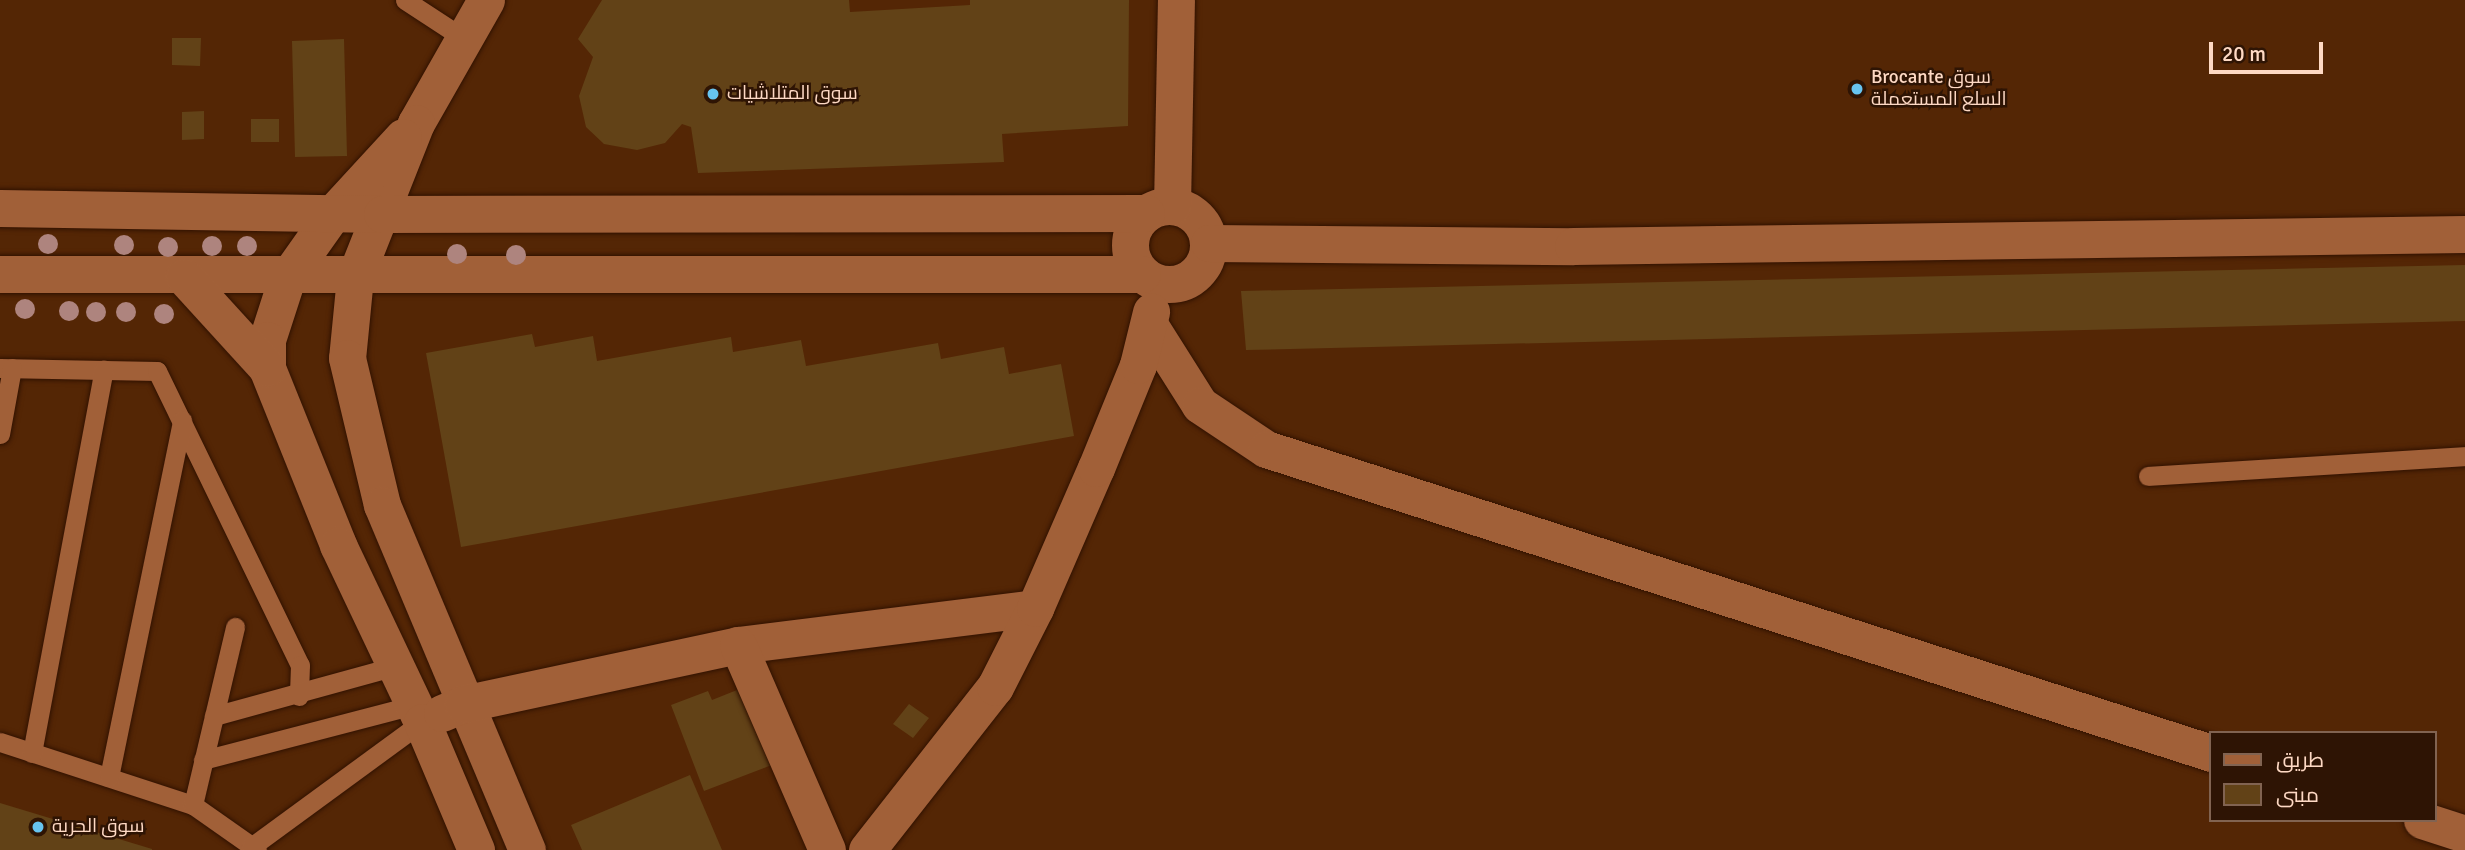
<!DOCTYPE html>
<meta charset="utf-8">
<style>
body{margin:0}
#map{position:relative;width:2465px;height:850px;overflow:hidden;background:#542605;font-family:Signika,Cairo,sans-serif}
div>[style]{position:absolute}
.building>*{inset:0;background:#624217}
.roads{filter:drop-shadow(0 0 2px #311200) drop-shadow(0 0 2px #311200)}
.lane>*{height:19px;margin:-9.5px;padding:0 9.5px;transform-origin:9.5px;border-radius:9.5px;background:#a16038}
.street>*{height:37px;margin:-18.5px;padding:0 18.5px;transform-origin:18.5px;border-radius:18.5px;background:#a16038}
.street>.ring{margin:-18.5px;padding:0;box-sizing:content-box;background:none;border:37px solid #a16038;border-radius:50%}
.trees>*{width:20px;height:20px;margin:-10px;border-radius:50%;background:#ae847e}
.dots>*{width:19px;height:19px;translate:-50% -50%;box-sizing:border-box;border:4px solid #2e1404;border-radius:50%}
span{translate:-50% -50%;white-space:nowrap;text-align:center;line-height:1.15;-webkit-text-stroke:5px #2e1404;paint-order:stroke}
.poi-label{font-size:19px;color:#fed9c4}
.left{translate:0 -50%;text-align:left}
.legend{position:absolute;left:2209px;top:731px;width:228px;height:91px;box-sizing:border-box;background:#2e1404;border:2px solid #816351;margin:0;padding:9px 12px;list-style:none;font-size:21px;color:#fed9c4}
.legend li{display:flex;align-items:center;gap:14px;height:35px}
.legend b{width:35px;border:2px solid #816351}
.scale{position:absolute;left:2209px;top:42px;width:114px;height:32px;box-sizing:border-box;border:4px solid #fed9c4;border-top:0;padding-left:9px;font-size:21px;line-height:24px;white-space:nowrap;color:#fed9c4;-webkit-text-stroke:5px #2e1404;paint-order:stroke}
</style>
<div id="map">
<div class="building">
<i style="clip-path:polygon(602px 0,849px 0,850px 12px,970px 5px,970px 0,1129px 0,1128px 126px,1002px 134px,1004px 162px,698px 173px,691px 127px,682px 124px,665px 143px,637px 150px,604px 144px,586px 127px,579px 96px,593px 57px,578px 39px)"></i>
<i style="clip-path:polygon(172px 38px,201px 38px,200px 66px,172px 65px)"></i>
<i style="clip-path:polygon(344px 39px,347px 156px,295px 157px,292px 41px)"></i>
<i style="clip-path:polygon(204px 111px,204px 139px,182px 140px,182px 112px)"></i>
<i style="clip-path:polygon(251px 119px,279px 119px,279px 142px,251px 142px)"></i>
<i style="clip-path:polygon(2465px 265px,2465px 321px,1246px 350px,1241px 291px)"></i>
<i style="clip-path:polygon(532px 334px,535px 347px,593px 336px,597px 361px,731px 337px,733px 352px,801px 340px,806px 366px,938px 343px,941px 359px,1004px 347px,1009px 374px,1061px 364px,1074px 436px,461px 547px,426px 353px)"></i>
<i style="clip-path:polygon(747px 686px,777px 763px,704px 791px,671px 705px,708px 691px,712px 700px)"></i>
<i style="clip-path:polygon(909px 704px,929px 718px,913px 738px,893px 724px)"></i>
<i style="clip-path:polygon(690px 775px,722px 850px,582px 850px,571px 825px)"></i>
<i style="clip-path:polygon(0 803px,152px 849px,152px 850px,0 850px)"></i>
</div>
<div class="roads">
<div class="lane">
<i style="left:405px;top:0;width:69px;rotate:33.2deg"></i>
<i style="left:0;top:368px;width:157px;rotate:1.1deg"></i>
<i style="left:157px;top:371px;width:327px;rotate:64.1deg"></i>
<i style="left:300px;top:665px;width:31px;rotate:92deg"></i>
<i style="left:0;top:434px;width:67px;rotate:-79.7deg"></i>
<i style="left:2148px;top:476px;width:318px;rotate:-3.6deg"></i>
<i style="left:214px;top:716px;width:189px;rotate:-15.4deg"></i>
<i style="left:0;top:742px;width:203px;rotate:18.1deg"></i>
<i style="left:193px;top:805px;width:78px;rotate:35.1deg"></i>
<i style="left:32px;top:753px;width:390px;rotate:-79.4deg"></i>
<i style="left:203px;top:760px;width:218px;rotate:-14.6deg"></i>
<i style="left:109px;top:777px;width:364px;rotate:-78.4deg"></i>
<i style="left:193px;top:805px;width:183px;rotate:-76.7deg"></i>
<i style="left:251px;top:847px;width:212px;rotate:-36.2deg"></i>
</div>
<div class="street">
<i style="left:486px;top:0;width:142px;rotate:119.6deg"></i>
<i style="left:416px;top:123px;width:166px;rotate:111.6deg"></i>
<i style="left:355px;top:277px;width:81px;rotate:95.6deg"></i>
<i style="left:347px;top:358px;width:151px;rotate:76.6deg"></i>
<i style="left:382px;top:505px;width:374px;rotate:67.2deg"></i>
<i style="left:403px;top:137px;width:103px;rotate:132.6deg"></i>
<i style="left:333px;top:213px;width:80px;rotate:125.3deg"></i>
<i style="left:287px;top:278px;width:65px;rotate:107.9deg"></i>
<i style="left:267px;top:340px;width:28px;rotate:90deg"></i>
<i style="left:267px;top:368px;width:191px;rotate:68.1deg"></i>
<i style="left:338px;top:545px;width:196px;rotate:64.6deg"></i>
<i style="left:422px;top:722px;width:139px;rotate:67.1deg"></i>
<i class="ring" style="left:1130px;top:206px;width:41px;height:41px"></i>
<i style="left:1172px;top:206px;width:206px;rotate:-88.9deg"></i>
<i style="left:0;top:208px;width:382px;rotate:0.9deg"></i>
<i style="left:382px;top:214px;width:764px;rotate:-0.07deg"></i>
<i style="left:1209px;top:243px;width:364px;rotate:0.5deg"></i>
<i style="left:1573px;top:246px;width:892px;rotate:-0.77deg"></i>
<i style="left:0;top:274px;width:1142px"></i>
<i style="left:184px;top:277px;width:123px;rotate:47.6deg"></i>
<i style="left:1150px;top:326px;width:93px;rotate:57.7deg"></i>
<i style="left:1200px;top:405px;width:79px;rotate:33.7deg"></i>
<i style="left:1266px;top:449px;width:993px;rotate:17.83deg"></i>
<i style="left:738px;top:645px;width:299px;rotate:-7.1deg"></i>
<i style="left:442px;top:713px;width:23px;rotate:-23deg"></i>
<i style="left:463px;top:704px;width:281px;rotate:-12.1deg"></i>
<i style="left:738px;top:645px;width:223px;rotate:66.5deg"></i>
<i style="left:2422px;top:820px;width:45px;rotate:18deg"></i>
<i style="left:867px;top:850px;width:207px;rotate:-51.9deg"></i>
<i style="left:995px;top:687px;width:89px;rotate:-63.1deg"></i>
<i style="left:1035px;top:608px;width:153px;rotate:-66.5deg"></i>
<i style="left:1096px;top:468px;width:111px;rotate:-67.8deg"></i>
<i style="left:1138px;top:365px;width:55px;rotate:-76.2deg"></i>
</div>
</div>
<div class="trees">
<i style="left:48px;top:244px"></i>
<i style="left:124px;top:245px"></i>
<i style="left:212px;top:246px"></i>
<i style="left:247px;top:246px"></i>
<i style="left:168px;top:247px"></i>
<i style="left:457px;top:254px"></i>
<i style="left:516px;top:255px"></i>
<i style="left:25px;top:309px"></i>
<i style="left:69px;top:311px"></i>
<i style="left:96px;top:312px"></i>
<i style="left:126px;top:312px"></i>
<i style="left:164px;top:314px"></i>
</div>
<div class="dots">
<i style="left:1857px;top:89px;background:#67c4f0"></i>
<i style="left:713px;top:94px;background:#67c4f0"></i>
<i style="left:38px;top:827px;background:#67c4f0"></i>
</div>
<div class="poi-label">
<span class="left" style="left:1871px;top:89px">Brocante سوق<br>السلع المستعملة</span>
<span class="left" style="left:727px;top:94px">سوق المتلاشيات</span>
<span class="left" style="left:52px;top:827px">سوق الحرية</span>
</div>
<ul class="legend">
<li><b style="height:9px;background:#a16038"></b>طريق</li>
<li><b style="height:19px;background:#624217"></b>مبنى</li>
</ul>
<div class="scale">20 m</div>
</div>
